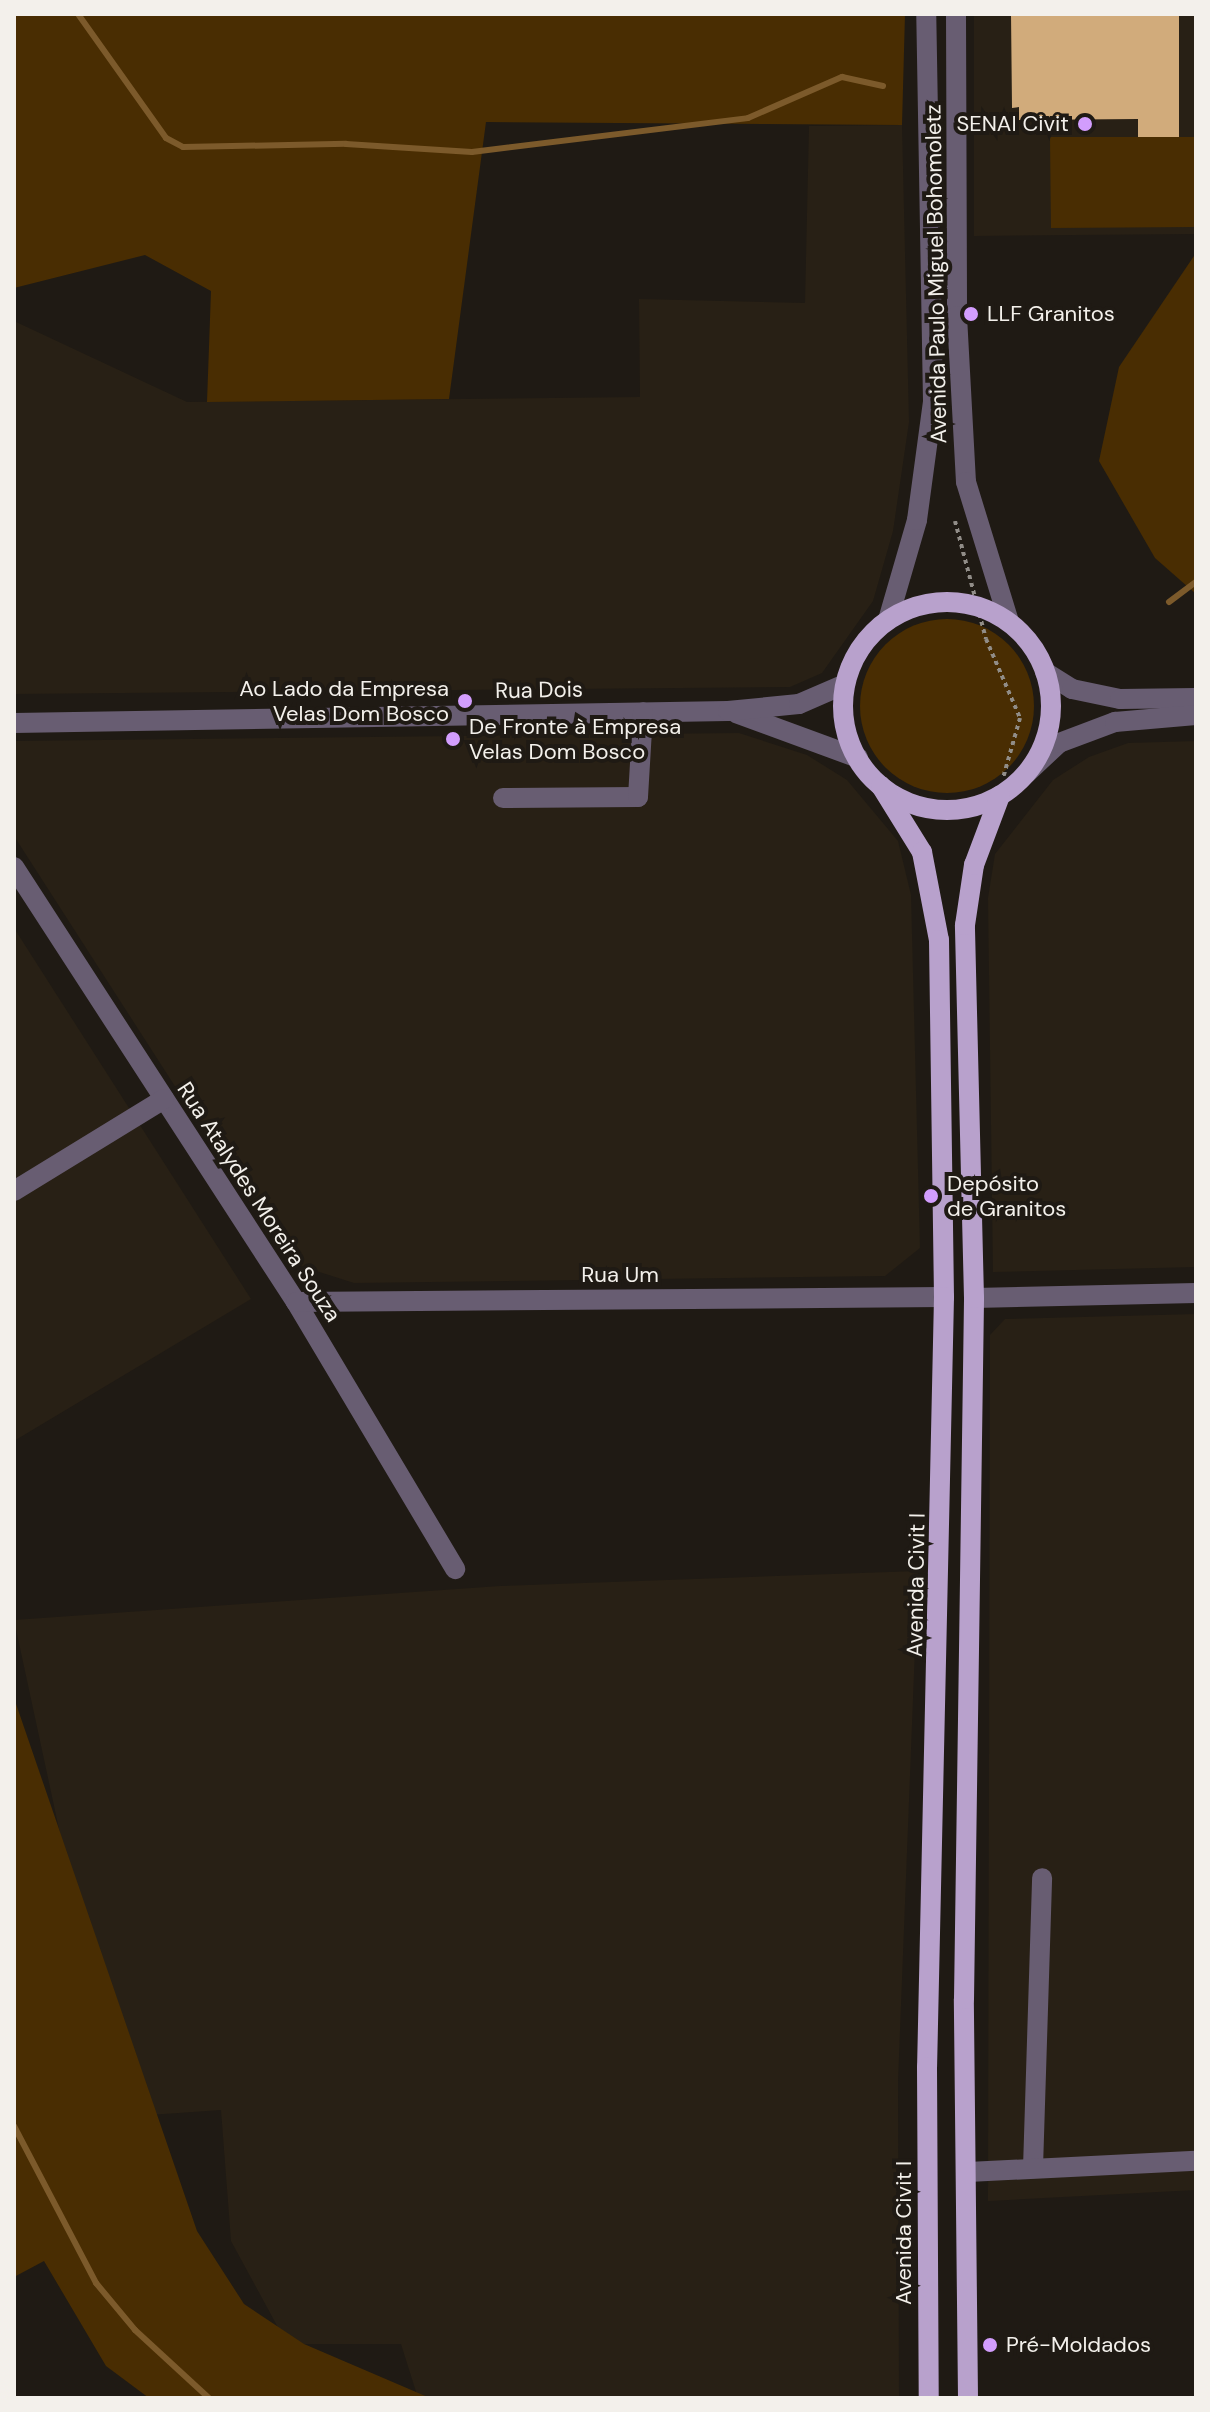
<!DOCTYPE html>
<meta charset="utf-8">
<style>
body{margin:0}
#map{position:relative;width:1210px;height:2412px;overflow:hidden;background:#1f1a14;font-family:"DM Sans",sans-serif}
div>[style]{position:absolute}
.built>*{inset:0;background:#282015}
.green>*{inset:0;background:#492d02}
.round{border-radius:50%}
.stream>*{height:6px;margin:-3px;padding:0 3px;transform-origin:3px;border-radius:3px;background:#7c5a2b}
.building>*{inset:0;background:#d1ab7b}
.path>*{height:4px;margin-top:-2px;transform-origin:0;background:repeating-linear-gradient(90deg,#918d88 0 4px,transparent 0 8px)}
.minor>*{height:20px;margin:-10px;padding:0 10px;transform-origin:10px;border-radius:10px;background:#685d72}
.major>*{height:20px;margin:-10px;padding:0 10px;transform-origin:10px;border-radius:10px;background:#b8a1cc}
.major>.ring{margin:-10px;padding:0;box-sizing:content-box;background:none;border:20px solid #b8a1cc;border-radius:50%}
.dots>*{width:22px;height:22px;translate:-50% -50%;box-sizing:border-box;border:4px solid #1f1a14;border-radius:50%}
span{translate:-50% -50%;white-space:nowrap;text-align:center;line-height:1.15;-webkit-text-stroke:8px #1f1a14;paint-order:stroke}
.poi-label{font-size:22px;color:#f3f0eb}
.right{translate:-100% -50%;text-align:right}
.left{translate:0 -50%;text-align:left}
.street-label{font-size:22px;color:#f3f0eb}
.frame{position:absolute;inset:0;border:16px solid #f3f0eb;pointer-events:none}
</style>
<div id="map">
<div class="built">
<i style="clip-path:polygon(974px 14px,1196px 14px,1196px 234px,974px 236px)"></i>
<i style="clip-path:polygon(902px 125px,909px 422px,893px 531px,873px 601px,822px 673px,790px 687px,14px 694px,14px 321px,187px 402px,640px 397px,639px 299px,805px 303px,809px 126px)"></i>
<i style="clip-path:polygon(739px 733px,807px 755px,847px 780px,898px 841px,911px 895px,920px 1248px,885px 1276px,354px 1283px,288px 1262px,14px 836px,14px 741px)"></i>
<i style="clip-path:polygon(1196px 741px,1196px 1267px,993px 1272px,988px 898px,995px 854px,1053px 780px,1089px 757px,1128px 743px)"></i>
<i style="clip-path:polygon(14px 928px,251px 1299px,14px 1441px)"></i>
<i style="clip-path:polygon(1196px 1314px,1196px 2190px,988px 2201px,990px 1335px,1005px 1319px)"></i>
<i style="clip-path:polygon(918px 1571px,898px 2082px,899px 2398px,418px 2398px,401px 2344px,287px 2344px,231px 2241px,221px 2110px,121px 2117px,14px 1620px,500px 1586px)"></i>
</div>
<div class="green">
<i style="clip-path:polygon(14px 14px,905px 14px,902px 125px,486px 122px,449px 399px,207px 402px,211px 291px,145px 255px,14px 288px)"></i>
<i style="clip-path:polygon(1050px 137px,1196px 137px,1196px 227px,1051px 228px)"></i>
<i style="clip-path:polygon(1196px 253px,1196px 594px,1155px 558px,1099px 461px,1119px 367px)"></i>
<i class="round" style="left:860px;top:619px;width:174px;height:174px"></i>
<i style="clip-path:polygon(14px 1698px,197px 2231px,244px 2304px,304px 2344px,430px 2398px,149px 2398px,106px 2366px,44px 2261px,14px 2277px)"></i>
</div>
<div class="stream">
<i style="left:78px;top:14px;width:152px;rotate:54.6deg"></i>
<i style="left:166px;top:138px;width:19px;rotate:28deg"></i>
<i style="left:183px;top:147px;width:163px;rotate:-1.1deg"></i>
<i style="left:346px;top:144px;width:126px;rotate:3.6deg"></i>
<i style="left:472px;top:152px;width:278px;rotate:-7deg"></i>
<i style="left:748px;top:118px;width:103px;rotate:-23.6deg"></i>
<i style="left:842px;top:77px;width:42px;rotate:12.4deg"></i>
<i style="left:1169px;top:602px;width:34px;rotate:-37deg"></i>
<i style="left:14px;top:2126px;width:177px;rotate:62.4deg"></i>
<i style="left:96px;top:2283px;width:61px;rotate:50.3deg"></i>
<i style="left:135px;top:2330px;width:100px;rotate:42.6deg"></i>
</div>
<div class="building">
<i style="clip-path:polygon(1011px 14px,1179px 14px,1179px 137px,1138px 137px,1138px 119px,1019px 120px,1019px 107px,1012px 108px)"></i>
</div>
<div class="path">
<i style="left:955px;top:521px;width:122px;rotate:75.3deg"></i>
<i style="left:986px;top:639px;width:86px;rotate:66.7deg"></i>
<i style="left:1020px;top:718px;width:62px;rotate:105.8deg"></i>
</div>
<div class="minor">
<i style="left:956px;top:14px;width:302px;rotate:89.8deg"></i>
<i style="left:957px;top:316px;width:166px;rotate:86.9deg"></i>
<i style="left:966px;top:482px;width:146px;rotate:72.9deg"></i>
<i style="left:888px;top:620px;width:104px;rotate:-73.8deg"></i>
<i style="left:917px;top:520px;width:120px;rotate:-82.3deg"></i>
<i style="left:933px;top:401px;width:387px;rotate:-91deg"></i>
<i style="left:1045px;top:672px;width:32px;rotate:32deg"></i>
<i style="left:1072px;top:689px;width:49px;rotate:11.8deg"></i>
<i style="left:1120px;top:699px;width:76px;rotate:-0.8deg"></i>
<i style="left:736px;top:713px;width:130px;rotate:20.2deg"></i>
<i style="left:14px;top:723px;width:714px;rotate:-0.96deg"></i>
<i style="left:728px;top:711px;width:71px;rotate:-5.6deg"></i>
<i style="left:799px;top:704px;width:50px;rotate:-23.5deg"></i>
<i style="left:1027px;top:773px;width:44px;rotate:-43.2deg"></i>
<i style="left:1059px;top:743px;width:60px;rotate:-20.6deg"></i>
<i style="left:1115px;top:722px;width:81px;rotate:-4.9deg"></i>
<i style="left:503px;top:798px;width:135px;rotate:-0.4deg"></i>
<i style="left:638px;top:797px;width:85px;rotate:-86.6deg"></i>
<i style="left:14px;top:867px;width:518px;rotate:57.05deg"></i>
<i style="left:296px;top:1302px;width:311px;rotate:59.2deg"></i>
<i style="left:14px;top:1191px;width:176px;rotate:-31.5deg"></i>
<i style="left:974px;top:1298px;width:222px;rotate:-1.3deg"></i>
<i style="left:296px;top:1302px;width:648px;rotate:-0.44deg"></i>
<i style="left:1033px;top:2168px;width:290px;rotate:-88.2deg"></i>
<i style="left:968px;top:2172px;width:228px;rotate:-2.8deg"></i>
</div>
<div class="major">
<i class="ring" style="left:843px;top:602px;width:188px;height:188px"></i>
<i style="left:881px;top:786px;width:78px;rotate:58.2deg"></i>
<i style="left:922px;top:852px;width:90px;rotate:79.1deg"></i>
<i style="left:939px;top:940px;width:357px;rotate:89.2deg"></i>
<i style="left:944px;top:1297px;width:770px;rotate:91.26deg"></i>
<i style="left:927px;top:2067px;width:331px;rotate:89.7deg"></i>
<i style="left:968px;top:2398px;width:399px;rotate:-90.6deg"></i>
<i style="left:964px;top:1999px;width:701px;rotate:-89.18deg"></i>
<i style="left:974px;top:1298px;width:373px;rotate:-91.4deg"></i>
<i style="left:965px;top:925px;width:61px;rotate:-81.5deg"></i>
<i style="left:974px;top:865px;width:74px;rotate:-69.4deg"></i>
</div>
<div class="dots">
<i style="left:1085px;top:124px;background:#d29dfd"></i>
<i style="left:971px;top:314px;background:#d29dfd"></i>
<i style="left:465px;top:701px;background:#d29dfd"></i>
<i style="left:453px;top:739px;background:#d29dfd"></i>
<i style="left:931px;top:1196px;background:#d29dfd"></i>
<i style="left:990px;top:2345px;background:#d29dfd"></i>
</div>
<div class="poi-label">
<span class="right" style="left:1069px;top:124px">SENAI Civit</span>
<span class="left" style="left:987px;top:314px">LLF Granitos</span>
<span class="right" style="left:449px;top:701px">Ao Lado da Empresa<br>Velas Dom Bosco</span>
<span class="left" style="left:469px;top:739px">De Fronte à Empresa<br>Velas Dom Bosco</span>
<span class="left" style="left:947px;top:1196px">Depósito<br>de Granitos</span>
<span class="left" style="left:1006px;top:2345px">Pré-Moldados</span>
</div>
<div class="street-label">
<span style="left:936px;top:274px;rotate:-91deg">Avenida Paulo Miguel Bohomoletz</span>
<span style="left:539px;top:690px;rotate:-1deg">Rua Dois</span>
<span style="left:259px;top:1202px;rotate:57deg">Rua Atalydes Moreira Souza</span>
<span style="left:620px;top:1275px">Rua Um</span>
<span style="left:916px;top:1585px;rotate:-89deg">Avenida Civit I</span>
<span style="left:904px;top:2233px;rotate:-90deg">Avenida Civit I</span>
</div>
<div class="frame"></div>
</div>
